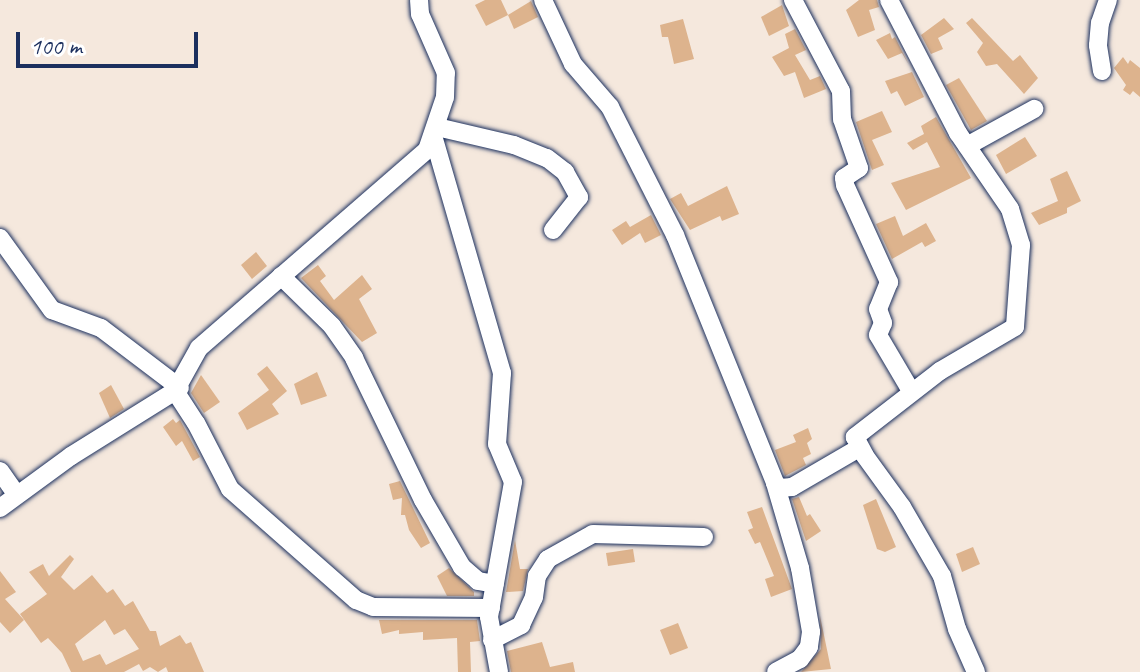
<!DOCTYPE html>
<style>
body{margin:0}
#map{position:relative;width:1140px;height:672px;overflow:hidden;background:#f5e8dd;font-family:Caveat,sans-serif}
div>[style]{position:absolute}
.building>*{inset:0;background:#ddb38d}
.roads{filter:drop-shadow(0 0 2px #1b2f5e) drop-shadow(0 0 2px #1b2f5e)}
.minor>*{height:18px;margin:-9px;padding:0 9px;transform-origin:9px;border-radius:9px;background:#fff}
span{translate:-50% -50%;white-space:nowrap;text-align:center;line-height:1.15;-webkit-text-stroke:7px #fff;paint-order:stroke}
.scale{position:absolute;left:16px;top:32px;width:182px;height:36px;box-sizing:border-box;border:4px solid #1b2f5e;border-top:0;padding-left:10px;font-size:24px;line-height:28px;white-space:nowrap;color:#1b2f5e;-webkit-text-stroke:6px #fff;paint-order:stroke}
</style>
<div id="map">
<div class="building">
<i style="clip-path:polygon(485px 0,501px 0,508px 15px,486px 26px,475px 5px)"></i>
<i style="clip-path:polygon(859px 0,877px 0,879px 7px,869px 10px,875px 30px,858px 37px,846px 10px)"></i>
<i style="clip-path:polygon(531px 1px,538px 17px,514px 29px,508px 15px)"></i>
<i style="clip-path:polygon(782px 5px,789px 26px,769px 36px,761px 17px)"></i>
<i style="clip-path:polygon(944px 18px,954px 29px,938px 38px,943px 49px,931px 54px,921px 35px)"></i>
<i style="clip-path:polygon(972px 18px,1013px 61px,1020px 55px,1038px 78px,1024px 94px,997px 64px,986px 66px,977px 52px,983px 43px,966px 23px)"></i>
<i style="clip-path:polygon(683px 19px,694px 59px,674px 64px,668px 37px,662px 37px,660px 25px)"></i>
<i style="clip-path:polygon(795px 29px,806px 50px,795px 55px,810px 80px,820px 76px,826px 89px,804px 98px,795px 72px,784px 76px,772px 57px,789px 48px,785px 34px)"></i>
<i style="clip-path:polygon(890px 33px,892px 39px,895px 37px,909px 65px,902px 53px,888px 59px,876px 40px)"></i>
<i style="clip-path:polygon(1123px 57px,1128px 64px,1130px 60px,1140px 68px,1140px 97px,1133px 91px,1130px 95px,1123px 90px,1126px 85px,1114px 68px)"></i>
<i style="clip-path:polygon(912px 72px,924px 97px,905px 106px,897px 91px,891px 94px,885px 81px)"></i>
<i style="clip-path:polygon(959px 78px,987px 121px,971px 130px,946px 85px)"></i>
<i style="clip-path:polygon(882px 111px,892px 132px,872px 140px,884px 165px,872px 170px,856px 122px)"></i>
<i style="clip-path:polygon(936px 117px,971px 178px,906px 210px,891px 183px,940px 167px,927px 142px,913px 150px,907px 143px,924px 134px,921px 126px)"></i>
<i style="clip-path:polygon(1025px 137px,1037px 156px,1006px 174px,996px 155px)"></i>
<i style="clip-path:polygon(1067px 171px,1081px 201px,1067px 208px,1067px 213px,1039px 225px,1031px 213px,1058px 201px,1050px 179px)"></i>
<i style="clip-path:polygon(727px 186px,739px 214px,722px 221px,720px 216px,690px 230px,670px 199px,681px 193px,688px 206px)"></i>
<i style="clip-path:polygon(651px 215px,661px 235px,645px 243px,640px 233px,622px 245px,612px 230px,626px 221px,630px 227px)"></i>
<i style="clip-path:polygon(895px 216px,903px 236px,926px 223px,936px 241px,925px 247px,922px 242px,892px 259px,876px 224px)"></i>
<i style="clip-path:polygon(256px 252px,267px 266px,252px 279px,241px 265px)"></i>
<i style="clip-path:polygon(318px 265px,326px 276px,320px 281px,334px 300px,362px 275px,372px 289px,359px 299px,377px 333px,362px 342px,301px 278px)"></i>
<i style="clip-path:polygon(267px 366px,287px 391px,272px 404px,279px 414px,247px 430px,238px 413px,269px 390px,257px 374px)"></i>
<i style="clip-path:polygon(317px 372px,327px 396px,301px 405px,294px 384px)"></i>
<i style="clip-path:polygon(201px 375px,220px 402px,204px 413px,191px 393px)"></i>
<i style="clip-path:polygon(111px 385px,124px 409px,110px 418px,99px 393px)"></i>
<i style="clip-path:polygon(173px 419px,176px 423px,180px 420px,200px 457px,193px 461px,182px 441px,176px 446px,163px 427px)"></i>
<i style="clip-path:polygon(808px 428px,812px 439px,807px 443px,811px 454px,803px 458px,806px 465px,785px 476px,775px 450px,796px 442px,793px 435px)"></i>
<i style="clip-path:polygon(400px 481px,430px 543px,421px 548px,409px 530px,405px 515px,401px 515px,402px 498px,393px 500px,389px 484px)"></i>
<i style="clip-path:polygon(799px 497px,807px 516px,810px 514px,821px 531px,806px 541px,792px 499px)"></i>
<i style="clip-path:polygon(876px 499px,896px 547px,885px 552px,877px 549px,863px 505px)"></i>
<i style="clip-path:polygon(762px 507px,792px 589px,771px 597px,765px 579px,774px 576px,760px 542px,755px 544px,748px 530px,753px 528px,747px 512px)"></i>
<i style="clip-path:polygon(515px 540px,520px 569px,528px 569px,523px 591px,506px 592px)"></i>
<i style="clip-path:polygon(973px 547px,980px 564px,962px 572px,956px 554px)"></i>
<i style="clip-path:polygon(633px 549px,635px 562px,608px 566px,606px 553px)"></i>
<i style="clip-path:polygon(evenodd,70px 555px,74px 559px,61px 577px,74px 590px,92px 575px,107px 593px,113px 589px,125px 606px,133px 601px,150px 631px,156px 631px,160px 646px,180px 635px,186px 644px,191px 642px,204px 672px,168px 672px,166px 667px,158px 672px,150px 667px,143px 671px,139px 664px,124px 672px,71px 672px,62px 653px,48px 638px,41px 643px,20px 614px,47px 594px,29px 572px,43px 564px,49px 576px,70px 555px,105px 620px,114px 635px,125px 629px,139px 649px,106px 665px,100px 654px,83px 661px,75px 644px,105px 620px)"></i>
<i style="clip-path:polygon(449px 568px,474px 592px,474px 596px,447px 596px,437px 576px)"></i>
<i style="clip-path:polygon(0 571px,16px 592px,5px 599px,24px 620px,10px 633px,0 622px)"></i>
<i style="clip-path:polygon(820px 616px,831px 669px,801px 672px,821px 649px)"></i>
<i style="clip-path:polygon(379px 620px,477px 620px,480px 641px,470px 642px,471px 672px,458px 672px,457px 638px,423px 640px,423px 632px,399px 634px,399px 630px,382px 634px)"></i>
<i style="clip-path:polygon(678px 623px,688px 648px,670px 655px,660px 630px)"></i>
<i style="clip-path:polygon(542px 642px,550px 667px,573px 662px,575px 672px,511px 672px,507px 651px)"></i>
</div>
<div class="roads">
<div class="minor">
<i style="left:543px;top:0;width:71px;rotate:64.9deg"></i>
<i style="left:573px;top:64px;width:57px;rotate:49.3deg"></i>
<i style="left:610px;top:107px;width:144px;rotate:63.1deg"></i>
<i style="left:675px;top:235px;width:267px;rotate:68deg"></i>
<i style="left:775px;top:483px;width:7px;rotate:45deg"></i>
<i style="left:780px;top:488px;width:12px;rotate:-5deg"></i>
<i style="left:792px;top:487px;width:78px;rotate:-30.2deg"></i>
<i style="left:793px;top:0;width:103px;rotate:62.2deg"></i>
<i style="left:841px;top:91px;width:28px;rotate:88deg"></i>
<i style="left:842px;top:119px;width:52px;rotate:70.9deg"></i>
<i style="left:859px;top:168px;width:18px;rotate:146deg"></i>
<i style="left:844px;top:178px;width:7px;rotate:82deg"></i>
<i style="left:845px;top:185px;width:107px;rotate:65.6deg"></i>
<i style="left:889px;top:282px;width:29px;rotate:112deg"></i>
<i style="left:878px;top:309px;width:15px;rotate:70deg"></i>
<i style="left:883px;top:323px;width:13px;rotate:113deg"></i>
<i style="left:878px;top:335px;width:65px;rotate:59.5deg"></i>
<i style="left:889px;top:0;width:150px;rotate:62.6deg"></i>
<i style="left:958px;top:133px;width:92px;rotate:55.6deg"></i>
<i style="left:1010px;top:209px;width:38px;rotate:73deg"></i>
<i style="left:1021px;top:245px;width:82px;rotate:94.2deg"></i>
<i style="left:1015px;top:327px;width:87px;rotate:149.6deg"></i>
<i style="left:940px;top:371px;width:108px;rotate:142.2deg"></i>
<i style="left:855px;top:437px;width:21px;rotate:62deg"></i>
<i style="left:865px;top:456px;width:63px;rotate:54deg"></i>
<i style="left:902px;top:507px;width:80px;rotate:59.9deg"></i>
<i style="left:942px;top:576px;width:55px;rotate:74.2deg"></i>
<i style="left:957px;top:629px;width:47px;rotate:66.2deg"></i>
<i style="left:1102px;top:71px;width:26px;rotate:-99deg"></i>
<i style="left:1098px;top:45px;width:22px;rotate:-85deg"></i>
<i style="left:1100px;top:23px;width:24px;rotate:-71deg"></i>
<i style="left:437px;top:127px;width:79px;rotate:13.2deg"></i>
<i style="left:514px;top:145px;width:35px;rotate:22deg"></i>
<i style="left:547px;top:158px;width:23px;rotate:38deg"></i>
<i style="left:565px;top:172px;width:29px;rotate:61deg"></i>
<i style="left:579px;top:197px;width:42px;rotate:128.2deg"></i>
<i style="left:434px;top:139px;width:244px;rotate:73.8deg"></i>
<i style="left:502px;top:373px;width:71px;rotate:94deg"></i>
<i style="left:497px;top:444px;width:41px;rotate:67.2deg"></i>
<i style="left:513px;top:482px;width:137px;rotate:100.1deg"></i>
<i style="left:489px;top:617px;width:56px;rotate:79.7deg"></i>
<i style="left:967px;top:146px;width:77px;rotate:-28.9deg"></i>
<i style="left:0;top:238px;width:89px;rotate:54.2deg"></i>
<i style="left:52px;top:310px;width:52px;rotate:20.2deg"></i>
<i style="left:101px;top:328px;width:99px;rotate:37.2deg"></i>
<i style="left:281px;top:276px;width:71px;rotate:44.4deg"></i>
<i style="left:332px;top:326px;width:39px;rotate:55deg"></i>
<i style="left:354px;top:358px;width:158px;rotate:64.1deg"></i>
<i style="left:423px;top:500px;width:78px;rotate:59.8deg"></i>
<i style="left:462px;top:567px;width:21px;rotate:41deg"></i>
<i style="left:478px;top:581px;width:17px;rotate:10deg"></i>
<i style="left:175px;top:391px;width:38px;rotate:57deg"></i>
<i style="left:196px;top:423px;width:74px;rotate:62.7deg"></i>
<i style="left:230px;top:489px;width:168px;rotate:41.4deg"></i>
<i style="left:356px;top:600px;width:18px;rotate:22deg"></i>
<i style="left:373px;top:607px;width:118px;rotate:0.5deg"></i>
<i style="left:0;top:471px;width:29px;rotate:55deg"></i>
<i style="left:775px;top:483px;width:89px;rotate:73.6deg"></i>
<i style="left:800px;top:568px;width:65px;rotate:80.2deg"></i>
<i style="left:811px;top:632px;width:15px;rotate:98deg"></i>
<i style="left:809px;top:647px;width:15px;rotate:127deg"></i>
<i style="left:800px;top:659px;width:27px;rotate:152deg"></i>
<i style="left:0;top:508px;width:88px;rotate:-36.2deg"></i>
<i style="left:71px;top:456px;width:123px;rotate:-32deg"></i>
<i style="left:175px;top:391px;width:49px;rotate:-60.8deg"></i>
<i style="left:199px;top:348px;width:302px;rotate:-41deg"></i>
<i style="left:427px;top:150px;width:56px;rotate:-71.2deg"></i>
<i style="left:445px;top:97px;width:24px;rotate:-88deg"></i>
<i style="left:446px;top:73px;width:64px;rotate:-113.8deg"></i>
<i style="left:420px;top:14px;width:14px;rotate:-94deg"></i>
<i style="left:492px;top:640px;width:33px;rotate:-27deg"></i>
<i style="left:521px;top:625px;width:31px;rotate:-65deg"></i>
<i style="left:534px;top:597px;width:21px;rotate:-82deg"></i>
<i style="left:537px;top:576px;width:20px;rotate:-57deg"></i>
<i style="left:548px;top:559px;width:51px;rotate:-29.1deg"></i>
<i style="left:593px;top:534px;width:111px;rotate:1.5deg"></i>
</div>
</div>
<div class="scale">100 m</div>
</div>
